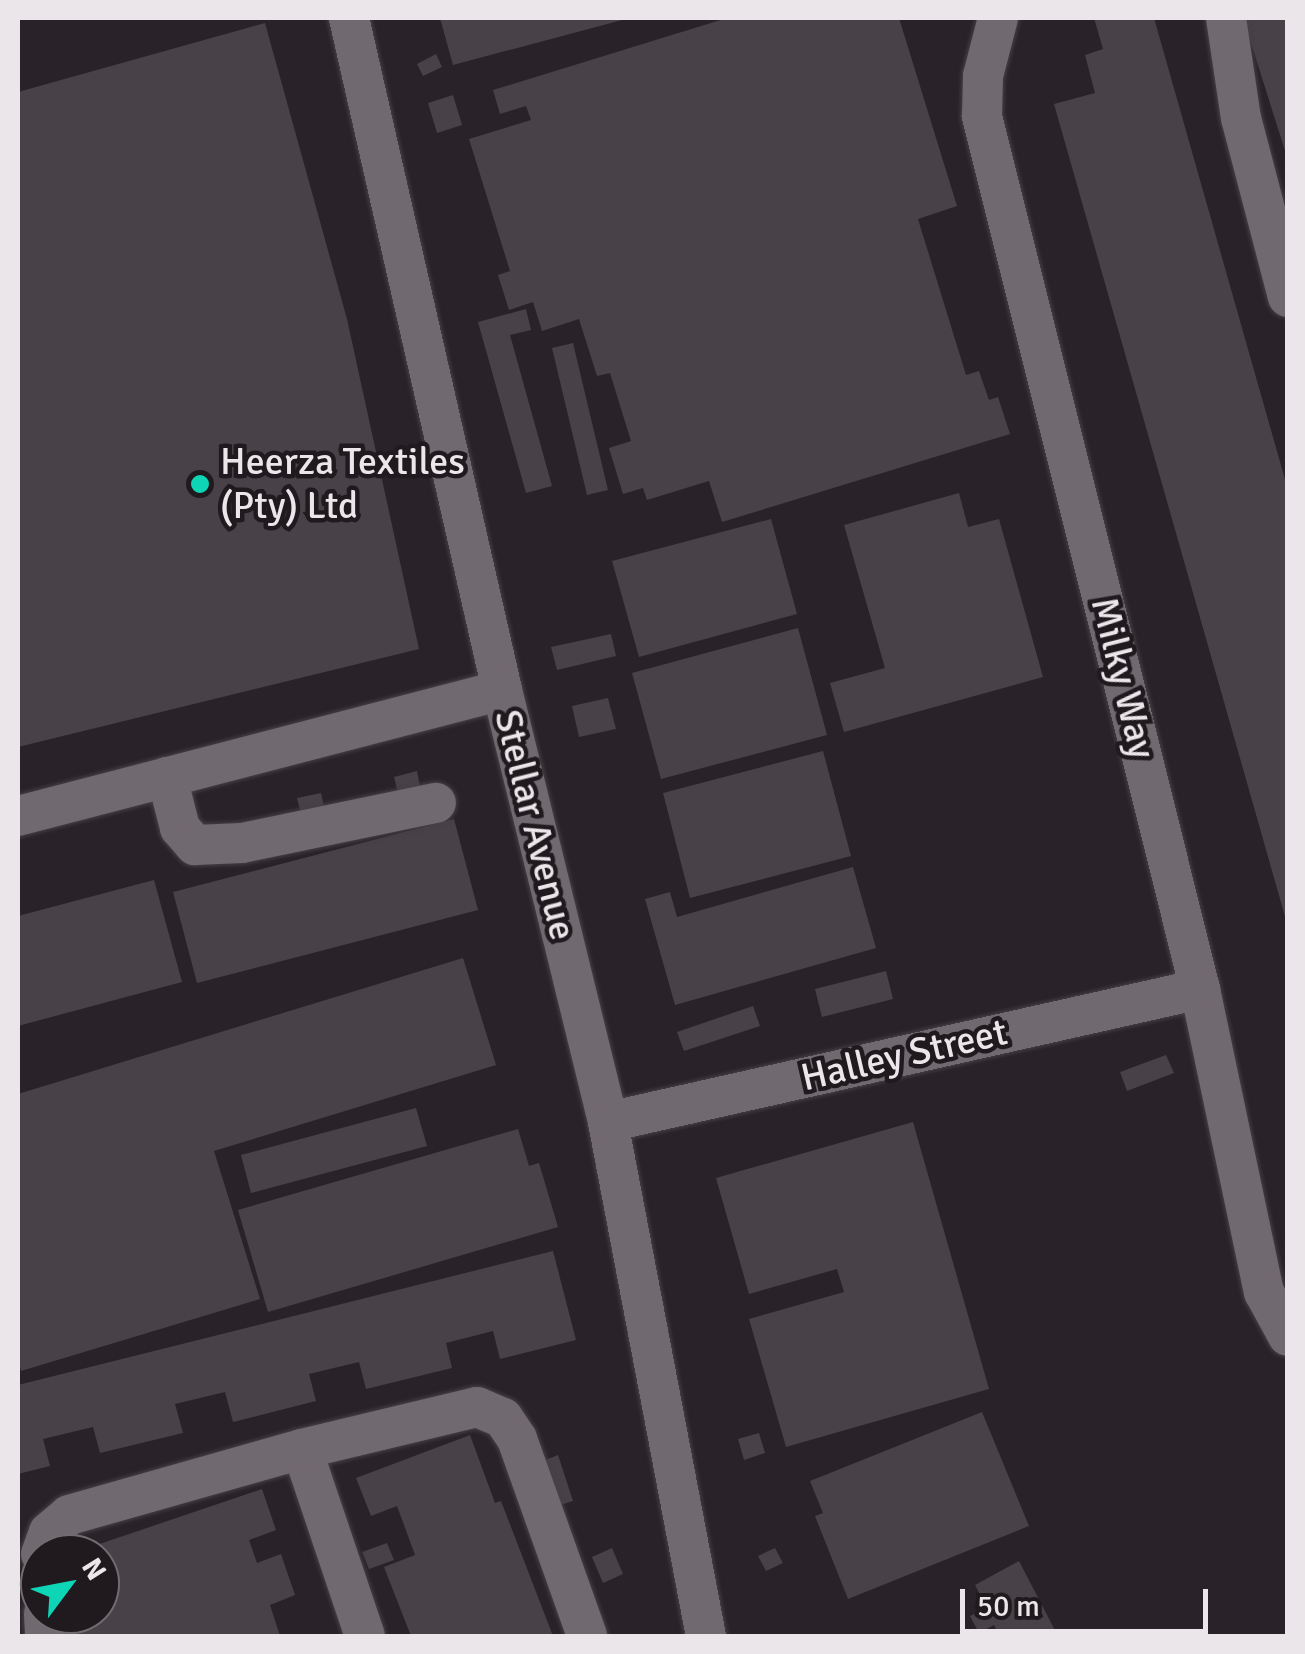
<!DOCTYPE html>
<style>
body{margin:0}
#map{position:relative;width:1305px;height:1654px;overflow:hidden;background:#292329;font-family:Signika,sans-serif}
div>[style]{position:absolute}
.building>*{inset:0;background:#484148}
.roads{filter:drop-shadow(0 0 2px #464046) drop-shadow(0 0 2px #464046)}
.minor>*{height:40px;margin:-20px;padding:0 20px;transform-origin:20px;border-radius:20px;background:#716970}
.dots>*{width:28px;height:28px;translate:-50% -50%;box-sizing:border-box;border:5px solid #201a1f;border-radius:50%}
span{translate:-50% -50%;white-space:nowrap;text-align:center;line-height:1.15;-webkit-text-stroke:9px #201a1f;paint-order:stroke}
.poi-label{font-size:38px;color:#eae6ea}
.left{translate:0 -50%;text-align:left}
.street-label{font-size:38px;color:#eae6ea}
.frame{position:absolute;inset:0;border:20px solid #eae6ea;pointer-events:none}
.north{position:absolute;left:20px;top:1534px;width:100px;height:100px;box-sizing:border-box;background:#201a1f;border:2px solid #716c70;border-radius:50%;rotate:58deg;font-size:28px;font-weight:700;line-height:40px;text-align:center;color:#eae6ea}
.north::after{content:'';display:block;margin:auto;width:35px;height:45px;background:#0dd5b5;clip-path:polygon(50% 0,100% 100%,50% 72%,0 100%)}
.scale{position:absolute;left:960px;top:1589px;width:248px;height:45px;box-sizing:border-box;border:5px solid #eae6ea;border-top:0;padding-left:12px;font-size:30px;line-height:35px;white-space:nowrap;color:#eae6ea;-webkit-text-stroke:8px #201a1f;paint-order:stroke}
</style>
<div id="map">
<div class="building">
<i style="clip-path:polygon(440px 18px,625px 18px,626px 19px,453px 65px)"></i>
<i style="clip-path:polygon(727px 18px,899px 18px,957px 206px,918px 219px,966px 375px,979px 371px,989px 400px,998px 397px,1010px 434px,722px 522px,709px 481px,647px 500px,643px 488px,623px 494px,609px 448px,631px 441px,610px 373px,597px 376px,579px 319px,542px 331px,533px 302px,509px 310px,498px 275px,510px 271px,469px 139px,531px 120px,526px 106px,500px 114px,493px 90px)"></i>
<i style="clip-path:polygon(1094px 18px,1154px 18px,1288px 490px,1288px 927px,1054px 104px,1095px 93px,1085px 55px,1103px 49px)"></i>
<i style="clip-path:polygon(1243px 18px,1288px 18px,1288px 157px,1287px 157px)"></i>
<i style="clip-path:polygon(265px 23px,347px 319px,419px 649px,18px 747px,18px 92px)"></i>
<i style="clip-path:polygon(436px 54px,442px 67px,423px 76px,417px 64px)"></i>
<i style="clip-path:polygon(453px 95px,462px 125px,437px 133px,428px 103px)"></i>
<i style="clip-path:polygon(526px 309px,531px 330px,510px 335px,552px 486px,526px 493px,478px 322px)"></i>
<i style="clip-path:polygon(573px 343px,608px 490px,587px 495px,552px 348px)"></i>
<i style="clip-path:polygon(959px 493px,968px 527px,999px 519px,1043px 677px,844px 732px,830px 683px,885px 668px,844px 525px)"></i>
<i style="clip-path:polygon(771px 519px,797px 614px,639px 657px,612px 561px)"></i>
<i style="clip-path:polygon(798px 628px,827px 735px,661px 779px,632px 673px)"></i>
<i style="clip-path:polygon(611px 634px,616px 656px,557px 670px,551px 647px)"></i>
<i style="clip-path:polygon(608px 698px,616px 729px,579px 737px,572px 706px)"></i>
<i style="clip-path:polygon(823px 751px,851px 856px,690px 898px,663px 793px)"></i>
<i style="clip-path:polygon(417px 771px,421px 792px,399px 797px,394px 777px)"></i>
<i style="clip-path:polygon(321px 793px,326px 816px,303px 822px,297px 798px)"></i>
<i style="clip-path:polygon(454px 819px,478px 910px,197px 983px,173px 892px)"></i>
<i style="clip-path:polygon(853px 867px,876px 948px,675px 1005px,645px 899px,670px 892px,677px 917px)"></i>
<i style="clip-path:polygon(154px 880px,182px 982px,18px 1026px,18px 916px)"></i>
<i style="clip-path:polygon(463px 958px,496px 1065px,214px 1151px,260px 1299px,21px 1371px,18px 1358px,18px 1094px)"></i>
<i style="clip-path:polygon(886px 971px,893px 999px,822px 1017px,815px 989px)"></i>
<i style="clip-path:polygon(753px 1006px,760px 1026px,684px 1051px,677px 1032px)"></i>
<i style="clip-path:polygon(1166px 1055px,1174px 1073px,1127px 1091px,1120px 1072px)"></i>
<i style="clip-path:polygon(416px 1108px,427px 1146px,251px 1193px,241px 1155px)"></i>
<i style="clip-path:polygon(913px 1122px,989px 1389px,786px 1447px,749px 1319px,844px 1292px,837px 1269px,749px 1294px,716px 1178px)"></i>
<i style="clip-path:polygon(518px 1129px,529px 1166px,539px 1163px,558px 1227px,268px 1312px,238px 1210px)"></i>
<i style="clip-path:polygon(553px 1251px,576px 1340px,500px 1359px,493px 1331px,446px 1343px,452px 1368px,366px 1389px,359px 1362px,309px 1374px,316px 1401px,233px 1422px,225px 1392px,175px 1404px,183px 1433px,100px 1453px,93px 1427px,43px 1439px,50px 1466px,18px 1474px,18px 1385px)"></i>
<i style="clip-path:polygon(982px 1412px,1029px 1526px,848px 1599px,815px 1516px,823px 1513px,810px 1481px)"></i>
<i style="clip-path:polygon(759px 1433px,765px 1453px,744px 1460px,738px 1439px)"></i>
<i style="clip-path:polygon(470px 1435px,495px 1503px,501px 1501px,553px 1636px,411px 1636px,384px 1567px,415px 1555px,397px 1506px,371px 1516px,356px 1478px)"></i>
<i style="clip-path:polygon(558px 1455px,573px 1501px,557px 1506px,543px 1461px)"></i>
<i style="clip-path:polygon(262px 1489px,276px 1530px,249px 1540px,257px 1563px,281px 1554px,295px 1595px,270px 1605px,280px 1636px,59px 1636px,58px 1632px,85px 1623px,82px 1614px,100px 1614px,100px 1554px,73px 1553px)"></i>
<i style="clip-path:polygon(387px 1543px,394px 1560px,369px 1569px,362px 1552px)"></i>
<i style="clip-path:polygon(612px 1548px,623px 1574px,603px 1583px,592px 1557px)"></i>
<i style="clip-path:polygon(775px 1548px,783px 1563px,766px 1571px,758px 1556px)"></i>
<i style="clip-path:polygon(1019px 1561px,1058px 1636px,1000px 1636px,994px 1625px,979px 1633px,970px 1616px,987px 1608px,975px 1585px)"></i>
</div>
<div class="roads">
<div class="minor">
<i style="left:349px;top:18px;width:689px;rotate:77.17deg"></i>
<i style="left:502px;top:690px;width:445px;rotate:76.2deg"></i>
<i style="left:608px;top:1122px;width:523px;rotate:79.21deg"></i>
<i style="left:998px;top:18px;width:60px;rotate:104.5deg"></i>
<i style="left:983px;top:76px;width:40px;rotate:91.4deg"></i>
<i style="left:982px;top:116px;width:900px;rotate:75.98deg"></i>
<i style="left:1200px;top:989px;width:310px;rotate:78.1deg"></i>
<i style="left:1264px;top:1292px;width:50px;rotate:61.4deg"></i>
<i style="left:1226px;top:18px;width:101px;rotate:81.5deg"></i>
<i style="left:1241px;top:118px;width:185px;rotate:75.3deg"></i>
<i style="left:167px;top:777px;width:53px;rotate:75.7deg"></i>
<i style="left:180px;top:828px;width:23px;rotate:49deg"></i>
<i style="left:195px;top:845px;width:47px;rotate:-2.4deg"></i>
<i style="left:242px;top:843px;width:198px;rotate:-11.7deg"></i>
<i style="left:18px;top:816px;width:500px;rotate:-14.59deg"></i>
<i style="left:608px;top:1122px;width:607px;rotate:-12.66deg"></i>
<i style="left:302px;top:1449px;width:197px;rotate:71.4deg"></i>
<i style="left:41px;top:1554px;width:23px;rotate:-70deg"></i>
<i style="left:49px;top:1532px;width:26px;rotate:-40deg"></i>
<i style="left:69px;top:1515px;width:242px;rotate:-15.8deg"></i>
<i style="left:302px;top:1449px;width:180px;rotate:-13.5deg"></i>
<i style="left:477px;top:1407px;width:28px;rotate:23deg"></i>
<i style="left:503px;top:1418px;width:25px;rotate:56deg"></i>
<i style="left:517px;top:1439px;width:209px;rotate:70.4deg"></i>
<i style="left:44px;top:1614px;width:22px;rotate:87deg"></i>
</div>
</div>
<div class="dots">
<i style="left:200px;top:484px;background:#0dd5b5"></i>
</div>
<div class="poi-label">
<span class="left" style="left:220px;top:484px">Heerza Textiles<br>(Pty) Ltd</span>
</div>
<div class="street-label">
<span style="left:1123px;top:678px;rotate:76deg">Milky Way</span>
<span style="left:535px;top:825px;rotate:76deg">Stellar Avenue</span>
<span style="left:904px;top:1055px;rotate:-13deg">Halley Street</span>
</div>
<div class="frame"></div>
<div class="north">N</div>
<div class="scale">50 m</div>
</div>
